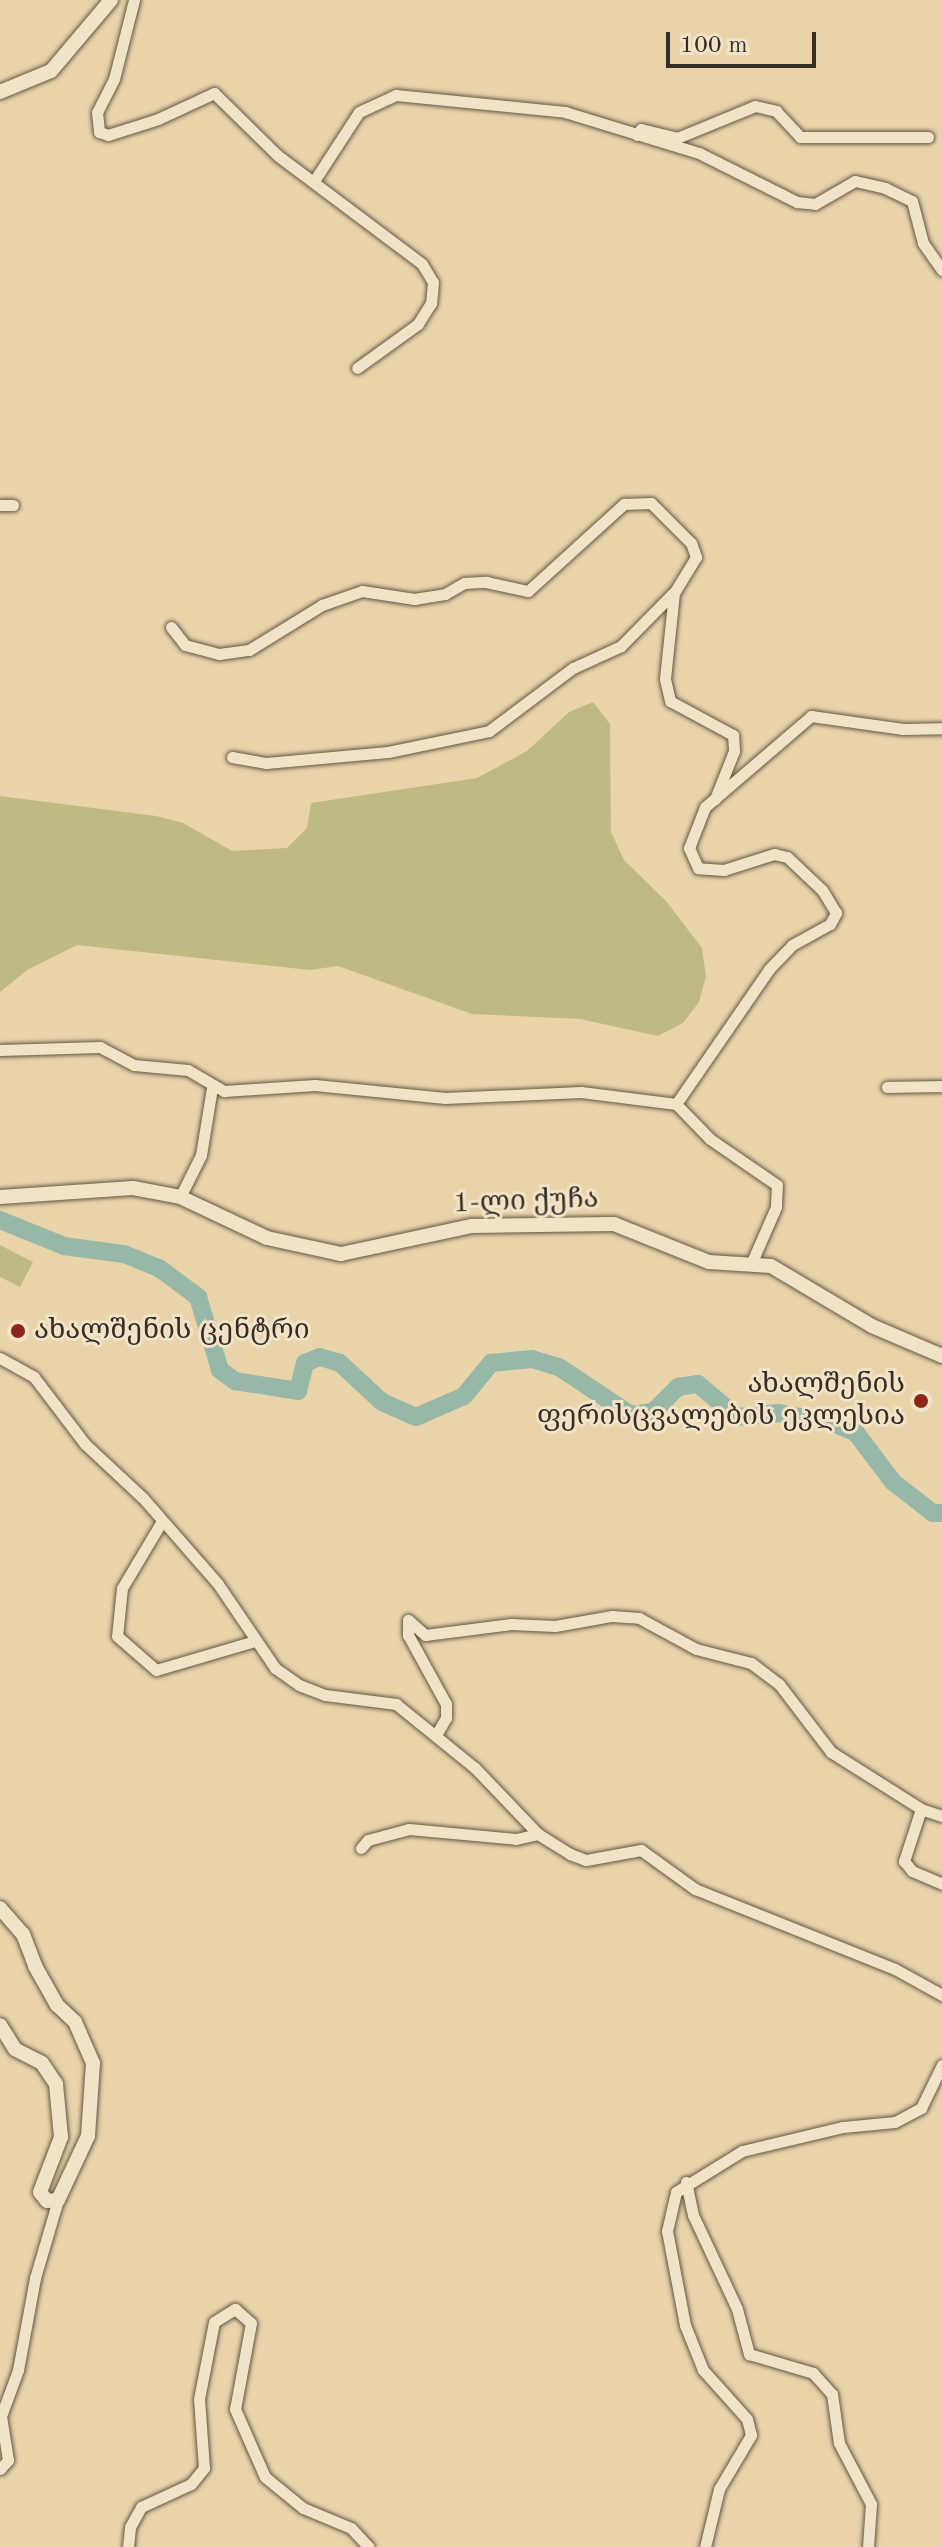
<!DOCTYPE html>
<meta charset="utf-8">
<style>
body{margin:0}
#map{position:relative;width:942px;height:2547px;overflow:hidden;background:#e9d4aa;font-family:"Old Standard TT","Noto Serif Georgian",serif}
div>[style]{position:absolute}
.green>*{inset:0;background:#bfba83}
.river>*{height:18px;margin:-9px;padding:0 9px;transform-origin:9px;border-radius:9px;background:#97b8a7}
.roads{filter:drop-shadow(0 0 2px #635846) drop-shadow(0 0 2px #635846)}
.minor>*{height:11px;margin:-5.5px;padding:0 5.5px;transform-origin:5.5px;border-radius:5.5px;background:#f1e3c8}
.tertiary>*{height:14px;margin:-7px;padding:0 7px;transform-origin:7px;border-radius:7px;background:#f1e3c8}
.dots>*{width:22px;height:22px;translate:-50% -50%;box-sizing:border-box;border:4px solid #f1e3c8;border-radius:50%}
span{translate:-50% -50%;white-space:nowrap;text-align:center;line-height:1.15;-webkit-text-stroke:6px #f1e3c8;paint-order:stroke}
.street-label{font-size:28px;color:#362e24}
.poi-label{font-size:28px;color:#362e24}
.left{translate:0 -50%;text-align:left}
.right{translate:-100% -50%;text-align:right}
.scale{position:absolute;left:666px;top:32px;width:150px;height:36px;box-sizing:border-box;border:4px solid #362e24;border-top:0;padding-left:10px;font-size:24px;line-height:28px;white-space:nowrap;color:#362e24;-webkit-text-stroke:6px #f1e3c8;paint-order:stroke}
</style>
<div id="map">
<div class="green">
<i style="clip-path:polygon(593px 702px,610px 724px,611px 832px,624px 860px,666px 901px,702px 948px,706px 976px,699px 1002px,683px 1023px,658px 1036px,580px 1019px,472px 1014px,338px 966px,310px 970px,77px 945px,27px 970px,0 992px,0 796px,156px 816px,183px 823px,232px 851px,287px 848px,307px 828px,311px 803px,477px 778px,527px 751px,569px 712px)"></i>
<i style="clip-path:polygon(0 1245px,33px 1262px,20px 1287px,0 1277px)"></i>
</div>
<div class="river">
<i style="left:0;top:1220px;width:69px;rotate:22.1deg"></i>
<i style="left:64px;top:1246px;width:61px;rotate:7.6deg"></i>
<i style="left:124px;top:1254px;width:38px;rotate:22deg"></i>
<i style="left:159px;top:1268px;width:49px;rotate:36.6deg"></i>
<i style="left:198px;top:1297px;width:76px;rotate:73.2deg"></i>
<i style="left:220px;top:1370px;width:19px;rotate:36deg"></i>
<i style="left:235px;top:1381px;width:64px;rotate:9deg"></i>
<i style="left:298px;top:1391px;width:29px;rotate:-76deg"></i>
<i style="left:305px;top:1363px;width:16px;rotate:-22deg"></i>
<i style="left:320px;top:1357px;width:21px;rotate:17deg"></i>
<i style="left:340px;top:1363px;width:57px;rotate:42.9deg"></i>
<i style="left:382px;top:1402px;width:37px;rotate:24deg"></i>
<i style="left:416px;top:1417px;width:52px;rotate:-23.6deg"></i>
<i style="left:464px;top:1396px;width:43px;rotate:-50.7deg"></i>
<i style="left:491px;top:1363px;width:41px;rotate:-5.6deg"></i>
<i style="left:532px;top:1359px;width:28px;rotate:17deg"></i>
<i style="left:559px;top:1367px;width:87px;rotate:33.7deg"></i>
<i style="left:631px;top:1415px;width:22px;rotate:-8deg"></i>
<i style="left:653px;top:1412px;width:35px;rotate:-45deg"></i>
<i style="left:678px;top:1387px;width:20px;rotate:-9deg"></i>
<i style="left:698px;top:1384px;width:51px;rotate:40.2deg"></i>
<i style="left:737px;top:1417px;width:42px;rotate:-5.4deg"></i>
<i style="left:779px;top:1413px;width:55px;rotate:10.5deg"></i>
<i style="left:833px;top:1423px;width:25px;rotate:23deg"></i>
<i style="left:856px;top:1433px;width:61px;rotate:52.9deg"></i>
<i style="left:893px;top:1482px;width:51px;rotate:37.8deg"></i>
<i style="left:933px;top:1513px;width:9px"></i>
</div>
<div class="roads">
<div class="minor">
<i style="left:134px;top:0;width:81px;rotate:104.2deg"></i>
<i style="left:114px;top:79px;width:37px;rotate:117deg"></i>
<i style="left:97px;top:112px;width:20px;rotate:84deg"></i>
<i style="left:99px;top:132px;width:9px;rotate:18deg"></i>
<i style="left:108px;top:135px;width:52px;rotate:-17.7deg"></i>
<i style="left:158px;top:119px;width:62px;rotate:-24.9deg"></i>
<i style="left:214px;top:93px;width:88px;rotate:44.5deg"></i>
<i style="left:277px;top:155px;width:181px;rotate:36.9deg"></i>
<i style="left:422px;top:264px;width:21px;rotate:59deg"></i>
<i style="left:433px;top:282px;width:21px;rotate:95deg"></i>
<i style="left:431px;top:303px;width:25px;rotate:122deg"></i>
<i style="left:418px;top:324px;width:75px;rotate:144.2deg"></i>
<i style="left:637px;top:135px;width:7px;rotate:-56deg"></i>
<i style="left:641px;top:129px;width:37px;rotate:14deg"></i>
<i style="left:677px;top:138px;width:84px;rotate:-22.3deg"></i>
<i style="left:755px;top:106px;width:22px;rotate:13deg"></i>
<i style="left:776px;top:111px;width:35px;rotate:47deg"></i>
<i style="left:800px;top:137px;width:128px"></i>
<i style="left:314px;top:181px;width:82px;rotate:-56.9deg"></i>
<i style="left:359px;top:112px;width:41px;rotate:-24.7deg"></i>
<i style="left:396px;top:95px;width:170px;rotate:5.7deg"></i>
<i style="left:565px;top:112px;width:140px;rotate:17deg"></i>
<i style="left:699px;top:153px;width:110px;rotate:26.6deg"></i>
<i style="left:797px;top:202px;width:18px;rotate:6deg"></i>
<i style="left:815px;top:204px;width:46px;rotate:-29.9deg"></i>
<i style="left:855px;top:181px;width:31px;rotate:13deg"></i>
<i style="left:885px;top:188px;width:30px;rotate:26deg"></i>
<i style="left:912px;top:201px;width:43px;rotate:75.3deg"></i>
<i style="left:923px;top:243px;width:33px;rotate:55deg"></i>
<i style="left:0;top:505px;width:13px"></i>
<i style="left:171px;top:627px;width:23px;rotate:52deg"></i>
<i style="left:185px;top:645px;width:35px;rotate:15deg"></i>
<i style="left:219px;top:654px;width:30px;rotate:-8deg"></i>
<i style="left:249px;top:650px;width:86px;rotate:-31.7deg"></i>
<i style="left:322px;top:605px;width:42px;rotate:-19.3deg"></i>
<i style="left:362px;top:591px;width:53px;rotate:8.7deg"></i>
<i style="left:414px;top:599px;width:31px;rotate:-9deg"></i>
<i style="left:445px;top:594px;width:22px;rotate:-30deg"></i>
<i style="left:464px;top:583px;width:22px;rotate:-3deg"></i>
<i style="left:486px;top:582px;width:43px;rotate:12.1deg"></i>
<i style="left:528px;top:591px;width:130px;rotate:-42.2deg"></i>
<i style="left:624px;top:504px;width:27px;rotate:-2deg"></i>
<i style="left:651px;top:503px;width:57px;rotate:45deg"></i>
<i style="left:691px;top:543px;width:15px;rotate:70deg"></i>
<i style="left:696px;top:557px;width:42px;rotate:121.4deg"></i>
<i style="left:674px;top:593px;width:86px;rotate:96deg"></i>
<i style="left:665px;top:679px;width:23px;rotate:77deg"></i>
<i style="left:670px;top:701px;width:72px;rotate:28.4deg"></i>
<i style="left:733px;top:735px;width:16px;rotate:86deg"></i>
<i style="left:734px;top:751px;width:52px;rotate:111.6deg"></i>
<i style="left:232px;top:757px;width:35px;rotate:10deg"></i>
<i style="left:266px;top:763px;width:122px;rotate:-5.2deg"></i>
<i style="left:388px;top:752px;width:103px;rotate:-11.7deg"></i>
<i style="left:489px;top:731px;width:105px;rotate:-36.9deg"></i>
<i style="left:573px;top:668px;width:53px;rotate:-24.6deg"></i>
<i style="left:621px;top:646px;width:74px;rotate:-45.5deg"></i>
<i style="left:0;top:1050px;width:100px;rotate:-1.7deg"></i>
<i style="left:100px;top:1047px;width:38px;rotate:28deg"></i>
<i style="left:134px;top:1065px;width:54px;rotate:5.3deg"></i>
<i style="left:188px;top:1070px;width:42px;rotate:30.3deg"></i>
<i style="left:224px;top:1091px;width:91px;rotate:-3.8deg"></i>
<i style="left:315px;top:1085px;width:131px;rotate:5.7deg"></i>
<i style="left:445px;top:1098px;width:136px;rotate:-2.5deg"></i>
<i style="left:581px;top:1092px;width:96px;rotate:7.2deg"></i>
<i style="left:676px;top:1104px;width:49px;rotate:45.8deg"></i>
<i style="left:710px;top:1139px;width:81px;rotate:34.5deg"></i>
<i style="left:777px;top:1185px;width:22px;rotate:93deg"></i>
<i style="left:776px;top:1207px;width:62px;rotate:113.7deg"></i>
<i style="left:887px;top:1087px;width:55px;rotate:-1deg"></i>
<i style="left:676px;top:1104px;width:164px;rotate:-55.4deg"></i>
<i style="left:769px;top:969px;width:33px;rotate:-46deg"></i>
<i style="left:792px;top:945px;width:43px;rotate:-28.9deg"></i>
<i style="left:830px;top:924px;width:13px;rotate:-61deg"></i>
<i style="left:836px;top:913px;width:27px;rotate:-121deg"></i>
<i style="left:822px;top:890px;width:48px;rotate:-136.7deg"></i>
<i style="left:787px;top:857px;width:13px;rotate:-167deg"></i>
<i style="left:774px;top:854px;width:52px;rotate:162.3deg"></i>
<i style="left:724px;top:870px;width:26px;rotate:-176deg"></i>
<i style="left:698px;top:868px;width:22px;rotate:-114deg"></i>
<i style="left:689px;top:848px;width:44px;rotate:-68.7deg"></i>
<i style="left:705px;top:807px;width:140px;rotate:-40.6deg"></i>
<i style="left:811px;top:716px;width:93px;rotate:8deg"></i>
<i style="left:903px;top:729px;width:39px;rotate:-1deg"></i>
<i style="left:180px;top:1197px;width:47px;rotate:-63.4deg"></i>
<i style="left:201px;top:1155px;width:68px;rotate:-80.7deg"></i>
<i style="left:0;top:1358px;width:39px;rotate:29deg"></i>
<i style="left:34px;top:1377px;width:84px;rotate:52.7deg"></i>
<i style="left:85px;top:1444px;width:79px;rotate:43deg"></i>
<i style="left:143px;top:1498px;width:114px;rotate:48.9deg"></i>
<i style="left:218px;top:1584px;width:102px;rotate:55.8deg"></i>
<i style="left:275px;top:1668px;width:29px;rotate:35deg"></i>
<i style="left:299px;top:1685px;width:28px;rotate:21deg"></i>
<i style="left:325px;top:1695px;width:72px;rotate:7.2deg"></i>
<i style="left:396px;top:1704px;width:102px;rotate:39deg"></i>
<i style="left:475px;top:1768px;width:91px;rotate:46.3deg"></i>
<i style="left:538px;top:1834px;width:38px;rotate:32deg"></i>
<i style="left:570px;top:1854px;width:17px;rotate:21deg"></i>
<i style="left:586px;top:1860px;width:56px;rotate:-10.3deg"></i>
<i style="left:641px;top:1850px;width:67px;rotate:35.8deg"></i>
<i style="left:695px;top:1889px;width:215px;rotate:21.8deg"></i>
<i style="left:895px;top:1969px;width:54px;rotate:29deg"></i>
<i style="left:162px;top:1521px;width:78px;rotate:120.8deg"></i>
<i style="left:122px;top:1588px;width:48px;rotate:95.9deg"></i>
<i style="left:117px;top:1636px;width:52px;rotate:41.1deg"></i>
<i style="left:156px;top:1670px;width:103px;rotate:-16.3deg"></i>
<i style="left:436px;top:1735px;width:20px;rotate:-60deg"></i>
<i style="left:446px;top:1718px;width:14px;rotate:-90deg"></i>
<i style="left:446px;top:1704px;width:79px;rotate:-118.8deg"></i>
<i style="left:408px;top:1635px;width:15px;rotate:-90deg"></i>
<i style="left:408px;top:1620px;width:23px;rotate:41deg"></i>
<i style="left:425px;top:1635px;width:87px;rotate:-7.3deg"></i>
<i style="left:511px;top:1624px;width:44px;rotate:2.6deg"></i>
<i style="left:555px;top:1626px;width:58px;rotate:-10deg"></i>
<i style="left:612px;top:1616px;width:27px;rotate:4deg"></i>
<i style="left:639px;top:1618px;width:65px;rotate:28.5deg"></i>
<i style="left:696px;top:1649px;width:57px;rotate:14.3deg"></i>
<i style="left:751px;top:1663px;width:35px;rotate:37deg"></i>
<i style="left:779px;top:1684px;width:86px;rotate:52.6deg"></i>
<i style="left:831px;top:1752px;width:107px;rotate:32.3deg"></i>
<i style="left:942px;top:1816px;width:22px;rotate:-162deg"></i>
<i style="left:921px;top:1809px;width:55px;rotate:108.1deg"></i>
<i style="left:904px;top:1861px;width:13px;rotate:51deg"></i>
<i style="left:912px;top:1871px;width:33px;rotate:23deg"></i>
<i style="left:361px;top:1848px;width:11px;rotate:-49deg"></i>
<i style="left:368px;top:1840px;width:42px;rotate:-15deg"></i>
<i style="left:409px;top:1829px;width:107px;rotate:5.3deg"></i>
<i style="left:516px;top:1839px;width:23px;rotate:-13deg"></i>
<i style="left:686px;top:2182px;width:34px;rotate:78deg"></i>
<i style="left:693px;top:2215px;width:104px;rotate:64.9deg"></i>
<i style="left:737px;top:2309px;width:47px;rotate:75.1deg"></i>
<i style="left:749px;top:2354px;width:67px;rotate:16.5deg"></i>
<i style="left:813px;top:2373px;width:28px;rotate:48deg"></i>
<i style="left:832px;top:2394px;width:49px;rotate:81.9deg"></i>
<i style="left:839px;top:2443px;width:69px;rotate:62.3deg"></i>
<i style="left:871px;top:2504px;width:43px;rotate:94deg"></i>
<i style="left:0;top:2469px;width:12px;rotate:-48deg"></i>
<i style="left:8px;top:2460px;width:45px;rotate:-99deg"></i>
<i style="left:1px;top:2416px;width:49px;rotate:-69.7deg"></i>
<i style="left:18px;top:2370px;width:94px;rotate:-79.5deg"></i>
<i style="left:35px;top:2278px;width:81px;rotate:-73.6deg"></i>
<i style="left:128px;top:2547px;width:20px;rotate:-84deg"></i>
<i style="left:130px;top:2527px;width:23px;rotate:-61deg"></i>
<i style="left:141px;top:2507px;width:55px;rotate:-24.7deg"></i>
<i style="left:191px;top:2484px;width:21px;rotate:-51deg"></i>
<i style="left:204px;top:2468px;width:69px;rotate:-94.1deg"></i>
<i style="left:199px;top:2399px;width:78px;rotate:-79deg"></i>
<i style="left:214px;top:2322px;width:25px;rotate:-32deg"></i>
<i style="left:235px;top:2309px;width:21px;rotate:41deg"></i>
<i style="left:251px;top:2323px;width:87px;rotate:100.5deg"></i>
<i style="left:235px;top:2409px;width:74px;rotate:66.2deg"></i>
<i style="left:265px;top:2477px;width:49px;rotate:39.2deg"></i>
<i style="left:303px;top:2508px;width:52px;rotate:22.6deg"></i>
<i style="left:351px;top:2528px;width:26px;rotate:47deg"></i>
<i style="left:705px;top:2547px;width:60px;rotate:-76.4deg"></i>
<i style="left:719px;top:2489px;width:63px;rotate:-59.3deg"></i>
<i style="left:751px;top:2435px;width:16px;rotate:-104deg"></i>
<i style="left:747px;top:2419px;width:66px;rotate:-131.9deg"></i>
<i style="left:703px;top:2370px;width:48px;rotate:-111.8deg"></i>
<i style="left:685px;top:2325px;width:96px;rotate:-100.8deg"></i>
<i style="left:667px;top:2231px;width:40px;rotate:-77deg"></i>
<i style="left:676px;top:2192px;width:78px;rotate:-31.8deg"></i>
<i style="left:742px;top:2151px;width:104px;rotate:-13.4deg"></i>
<i style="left:843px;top:2127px;width:52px;rotate:-5.5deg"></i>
<i style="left:895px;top:2122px;width:30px;rotate:-28deg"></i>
<i style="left:921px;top:2108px;width:48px;rotate:-64deg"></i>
</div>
<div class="tertiary">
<i style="left:0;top:92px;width:55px;rotate:-22.4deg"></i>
<i style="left:51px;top:71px;width:93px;rotate:-49.8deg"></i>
<i style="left:0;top:1197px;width:133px;rotate:-3.9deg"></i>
<i style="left:133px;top:1188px;width:48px;rotate:10.8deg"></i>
<i style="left:180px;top:1197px;width:96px;rotate:25.2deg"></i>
<i style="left:267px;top:1238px;width:76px;rotate:12.2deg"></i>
<i style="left:341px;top:1254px;width:134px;rotate:-12.1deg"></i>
<i style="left:472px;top:1226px;width:142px;rotate:-0.8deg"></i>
<i style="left:614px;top:1224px;width:102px;rotate:21.8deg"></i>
<i style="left:709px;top:1262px;width:62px;rotate:3.7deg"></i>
<i style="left:771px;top:1266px;width:117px;rotate:30.7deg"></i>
<i style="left:872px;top:1326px;width:76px;rotate:23.2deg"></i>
<i style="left:0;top:1908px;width:35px;rotate:49deg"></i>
<i style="left:23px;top:1934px;width:34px;rotate:69deg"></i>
<i style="left:35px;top:1966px;width:45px;rotate:60.6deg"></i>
<i style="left:57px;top:2005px;width:25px;rotate:43deg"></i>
<i style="left:75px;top:2022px;width:45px;rotate:66.3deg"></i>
<i style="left:93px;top:2063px;width:73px;rotate:93.9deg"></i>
<i style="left:88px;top:2136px;width:71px;rotate:115.1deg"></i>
<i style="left:58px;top:2200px;width:11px;rotate:175deg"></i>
<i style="left:47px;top:2201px;width:11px;rotate:-128deg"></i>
<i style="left:40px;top:2192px;width:59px;rotate:-69.1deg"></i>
<i style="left:61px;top:2137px;width:53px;rotate:-95.4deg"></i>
<i style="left:56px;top:2084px;width:25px;rotate:-124deg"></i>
<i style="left:42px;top:2063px;width:30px;rotate:-153deg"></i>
<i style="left:15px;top:2049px;width:28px;rotate:-122deg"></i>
</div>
</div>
<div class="dots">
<i style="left:18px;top:1331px;background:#8f2418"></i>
<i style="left:921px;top:1401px;background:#8f2418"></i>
</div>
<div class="street-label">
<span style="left:526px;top:1202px;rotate:-2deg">1-ლი ქუჩა</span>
</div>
<div class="poi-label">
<span class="left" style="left:34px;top:1331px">ახალშენის ცენტრი</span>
<span class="right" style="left:905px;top:1401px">ახალშენის<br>ფერისცვალების ეკლესია</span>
</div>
<div class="scale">100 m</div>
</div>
